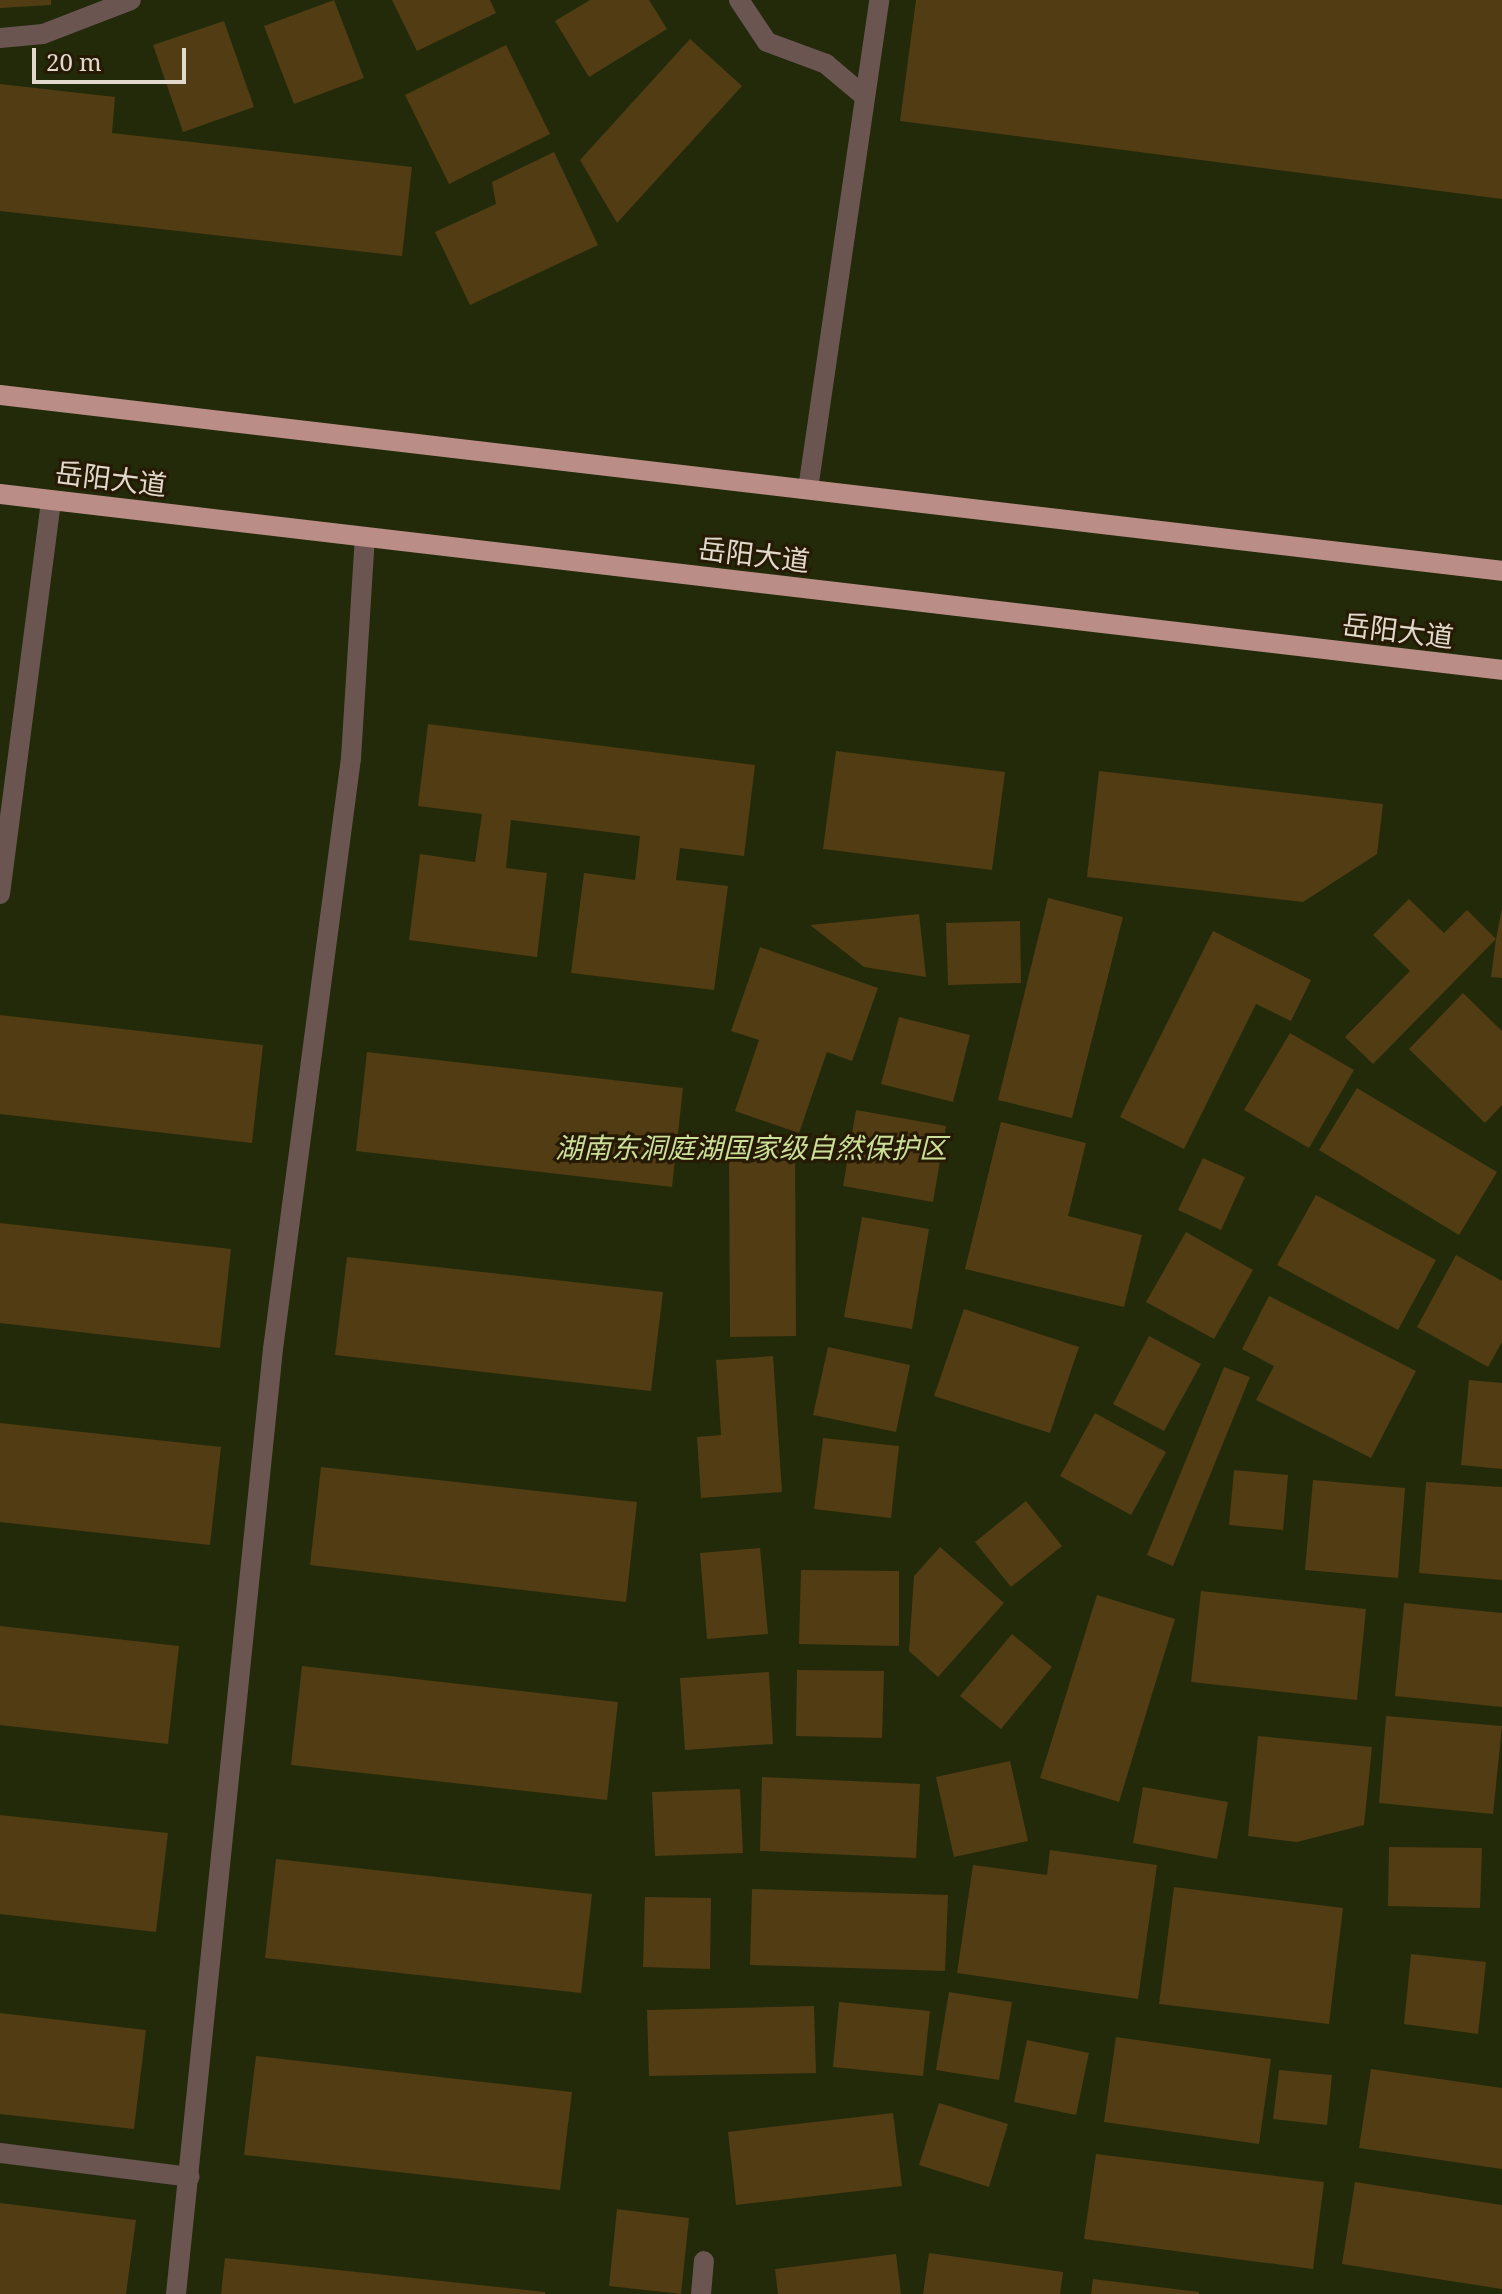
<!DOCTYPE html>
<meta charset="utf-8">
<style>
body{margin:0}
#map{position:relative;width:1502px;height:2294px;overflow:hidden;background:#261a04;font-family:"Noto Serif","Noto Sans SC",serif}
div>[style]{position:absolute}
.green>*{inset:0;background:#222a0a}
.building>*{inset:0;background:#523c13}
.minor>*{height:20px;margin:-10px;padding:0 10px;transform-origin:10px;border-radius:10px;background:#6a5551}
.primary>*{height:20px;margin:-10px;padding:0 10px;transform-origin:10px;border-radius:10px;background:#ba8e87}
span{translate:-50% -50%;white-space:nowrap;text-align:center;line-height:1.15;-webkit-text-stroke:6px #261a04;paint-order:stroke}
.street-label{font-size:28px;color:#e1d9cb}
.park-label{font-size:28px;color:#cbdf99;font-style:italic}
.scale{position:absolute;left:32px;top:48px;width:154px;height:36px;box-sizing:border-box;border:4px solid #e1d9cb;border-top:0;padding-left:10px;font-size:24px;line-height:28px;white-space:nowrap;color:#e1d9cb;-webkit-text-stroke:6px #261a04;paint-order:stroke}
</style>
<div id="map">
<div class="green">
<i style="clip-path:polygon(0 0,1502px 0,1502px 2294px,0 2294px)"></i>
</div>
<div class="building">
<i style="clip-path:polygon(0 0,51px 0,51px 5px,0 8px)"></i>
<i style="clip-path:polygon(334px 0,364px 78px,294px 104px,264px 26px)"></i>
<i style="clip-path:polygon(392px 0,490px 0,496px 13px,417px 51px)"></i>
<i style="clip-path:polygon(590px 0,649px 0,667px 29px,589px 77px,555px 21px)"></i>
<i style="clip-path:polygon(916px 0,1502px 0,1502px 199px,900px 121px)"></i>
<i style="clip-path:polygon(224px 21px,254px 107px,183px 132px,153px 45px)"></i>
<i style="clip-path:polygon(690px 39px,742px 86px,617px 223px,580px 160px)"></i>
<i style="clip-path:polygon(506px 45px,550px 134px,449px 184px,405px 95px)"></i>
<i style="clip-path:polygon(0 84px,115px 97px,112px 133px,412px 167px,402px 256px,0 211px)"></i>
<i style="clip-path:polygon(554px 152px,598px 245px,470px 305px,435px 232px,496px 204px,492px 182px)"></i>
<i style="clip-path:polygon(428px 724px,755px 765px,744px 856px,680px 848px,676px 880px,728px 886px,714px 990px,571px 973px,584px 873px,635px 880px,640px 836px,511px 820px,506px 868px,547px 873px,537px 957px,409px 940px,420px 854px,475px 862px,482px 814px,418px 806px)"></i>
<i style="clip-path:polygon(836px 751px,1005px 772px,992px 870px,823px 849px)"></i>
<i style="clip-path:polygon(1099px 771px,1383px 804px,1377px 854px,1303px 902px,1087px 877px)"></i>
<i style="clip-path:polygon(1048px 898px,1123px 917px,1072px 1118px,998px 1100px)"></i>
<i style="clip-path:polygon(1409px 899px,1444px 933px,1467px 910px,1496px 939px,1502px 908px,1502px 978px,1491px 977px,1496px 939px,1373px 1064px,1345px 1037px,1410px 971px,1373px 935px)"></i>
<i style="clip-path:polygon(919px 914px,926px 977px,864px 967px,810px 925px)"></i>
<i style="clip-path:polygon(1020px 921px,1021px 983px,948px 985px,946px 923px)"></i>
<i style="clip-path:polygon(1213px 931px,1311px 980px,1291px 1021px,1256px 1004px,1184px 1149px,1120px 1117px)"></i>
<i style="clip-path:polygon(760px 947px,878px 988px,852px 1061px,827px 1052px,799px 1133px,735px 1111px,759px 1040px,731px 1031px)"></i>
<i style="clip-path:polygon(1463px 993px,1502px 1031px,1502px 1105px,1485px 1123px,1409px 1049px)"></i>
<i style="clip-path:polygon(0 1015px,263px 1045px,252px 1143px,0 1114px)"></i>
<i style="clip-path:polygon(899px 1017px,970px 1035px,953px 1102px,881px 1084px)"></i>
<i style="clip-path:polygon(1290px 1033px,1354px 1070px,1309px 1148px,1244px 1110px)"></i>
<i style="clip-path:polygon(367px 1052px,683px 1088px,672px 1187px,356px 1151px)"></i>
<i style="clip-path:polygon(1357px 1088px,1497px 1172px,1459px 1235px,1319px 1150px)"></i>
<i style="clip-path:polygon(856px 1110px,946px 1126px,933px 1202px,843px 1186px)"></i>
<i style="clip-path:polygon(1001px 1122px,1086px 1143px,1068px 1216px,1142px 1235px,1124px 1307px,965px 1269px)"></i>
<i style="clip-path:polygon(729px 1150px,795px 1150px,796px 1336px,730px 1337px)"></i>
<i style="clip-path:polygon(1203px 1158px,1245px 1177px,1221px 1230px,1178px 1210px)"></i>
<i style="clip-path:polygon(1316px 1195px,1436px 1260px,1398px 1330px,1277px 1265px)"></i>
<i style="clip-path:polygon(862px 1217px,929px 1229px,912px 1329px,844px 1317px)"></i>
<i style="clip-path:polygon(0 1223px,231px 1249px,220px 1348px,0 1323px)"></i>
<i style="clip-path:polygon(1186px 1232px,1253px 1270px,1214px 1339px,1146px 1302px)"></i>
<i style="clip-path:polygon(1456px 1255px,1502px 1281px,1502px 1342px,1488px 1367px,1417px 1327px)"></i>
<i style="clip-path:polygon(347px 1257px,663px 1292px,651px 1391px,335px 1355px)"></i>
<i style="clip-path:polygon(1269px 1296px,1416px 1371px,1371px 1458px,1256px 1400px,1274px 1366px,1242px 1349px)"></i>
<i style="clip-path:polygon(964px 1309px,1079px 1347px,1050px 1433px,934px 1396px)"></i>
<i style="clip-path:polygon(1149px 1336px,1201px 1364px,1164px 1431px,1113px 1404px)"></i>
<i style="clip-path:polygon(828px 1347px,910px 1365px,896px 1432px,813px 1415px)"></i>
<i style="clip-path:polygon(773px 1356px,782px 1492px,701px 1498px,697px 1437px,721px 1435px,716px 1360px)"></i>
<i style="clip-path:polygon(1224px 1367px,1250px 1377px,1173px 1566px,1147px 1555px)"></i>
<i style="clip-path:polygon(1469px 1380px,1502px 1383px,1502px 1469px,1461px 1465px)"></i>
<i style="clip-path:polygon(1095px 1413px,1166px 1452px,1131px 1515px,1060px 1476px)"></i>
<i style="clip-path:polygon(0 1423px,221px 1447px,210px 1545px,0 1522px)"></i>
<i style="clip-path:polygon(823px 1438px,899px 1446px,891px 1518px,814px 1509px)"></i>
<i style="clip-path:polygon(321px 1467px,637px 1502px,626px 1602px,310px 1565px)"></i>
<i style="clip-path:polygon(1234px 1470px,1288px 1475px,1283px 1530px,1229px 1525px)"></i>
<i style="clip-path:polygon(1313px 1480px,1405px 1488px,1398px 1578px,1305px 1570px)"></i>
<i style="clip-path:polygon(1426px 1482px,1502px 1487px,1502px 1580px,1419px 1573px)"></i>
<i style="clip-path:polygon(1026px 1501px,1062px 1546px,1011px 1587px,975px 1542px)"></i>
<i style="clip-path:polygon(940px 1547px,1004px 1603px,938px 1677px,909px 1651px,914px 1576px)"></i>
<i style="clip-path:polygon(760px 1548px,768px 1634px,707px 1639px,700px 1553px)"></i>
<i style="clip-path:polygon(801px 1570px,899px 1571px,899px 1646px,799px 1644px)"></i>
<i style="clip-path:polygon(1201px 1591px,1366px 1609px,1357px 1700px,1191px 1682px)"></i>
<i style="clip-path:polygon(1097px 1595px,1175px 1619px,1119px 1802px,1040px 1778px)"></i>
<i style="clip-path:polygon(1404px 1603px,1502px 1613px,1502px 1707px,1395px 1696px)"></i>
<i style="clip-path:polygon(0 1626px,179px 1646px,168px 1744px,0 1725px)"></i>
<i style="clip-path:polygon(1012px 1634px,1052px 1667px,1001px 1729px,960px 1696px)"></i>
<i style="clip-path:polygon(302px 1666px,618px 1702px,607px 1800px,291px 1765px)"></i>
<i style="clip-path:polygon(797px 1670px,884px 1671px,882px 1738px,796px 1736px)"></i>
<i style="clip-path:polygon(769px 1672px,773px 1744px,685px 1750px,680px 1678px)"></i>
<i style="clip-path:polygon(1386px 1716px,1502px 1726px,1493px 1814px,1379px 1803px)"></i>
<i style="clip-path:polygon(1258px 1736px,1372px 1747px,1364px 1825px,1297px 1842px,1248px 1836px)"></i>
<i style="clip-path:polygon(1010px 1761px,1028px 1841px,954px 1857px,936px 1777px)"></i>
<i style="clip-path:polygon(762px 1777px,920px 1784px,916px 1858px,760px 1851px)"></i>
<i style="clip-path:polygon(1143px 1787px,1228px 1802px,1217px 1859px,1133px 1843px)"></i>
<i style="clip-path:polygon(740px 1789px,743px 1853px,655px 1856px,652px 1792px)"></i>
<i style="clip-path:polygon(0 1815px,168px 1833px,156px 1932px,0 1914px)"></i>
<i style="clip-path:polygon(1389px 1847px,1482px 1848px,1480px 1908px,1388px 1906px)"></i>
<i style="clip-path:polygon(1050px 1850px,1157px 1865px,1138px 1999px,957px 1973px,973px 1865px,1047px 1875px)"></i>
<i style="clip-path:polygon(276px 1859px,592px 1894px,581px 1993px,265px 1958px)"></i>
<i style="clip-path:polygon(1174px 1887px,1343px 1908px,1329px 2024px,1159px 2004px)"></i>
<i style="clip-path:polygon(752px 1889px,948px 1895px,945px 1971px,750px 1965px)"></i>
<i style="clip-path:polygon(645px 1897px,711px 1898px,710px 1969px,643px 1967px)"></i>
<i style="clip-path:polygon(1411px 1954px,1486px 1962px,1478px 2034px,1404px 2024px)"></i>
<i style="clip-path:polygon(949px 1992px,1012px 2002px,999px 2080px,936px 2070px)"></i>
<i style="clip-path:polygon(839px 2002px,930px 2011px,923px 2076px,833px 2067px)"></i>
<i style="clip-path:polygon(814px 2006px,816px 2073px,649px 2076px,647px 2010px)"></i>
<i style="clip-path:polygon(0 2013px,146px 2030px,134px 2129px,0 2114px)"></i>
<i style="clip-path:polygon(1116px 2037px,1271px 2059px,1259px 2144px,1104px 2122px)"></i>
<i style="clip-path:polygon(1027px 2040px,1089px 2053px,1076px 2115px,1014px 2102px)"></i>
<i style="clip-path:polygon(256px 2056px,572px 2092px,560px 2190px,244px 2155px)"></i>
<i style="clip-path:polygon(1371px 2069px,1502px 2088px,1502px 2169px,1359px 2148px)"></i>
<i style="clip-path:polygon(1279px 2070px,1332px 2075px,1327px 2125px,1273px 2119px)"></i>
<i style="clip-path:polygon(939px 2103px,1008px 2124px,989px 2187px,919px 2165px)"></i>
<i style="clip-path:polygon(893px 2113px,902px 2186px,736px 2205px,728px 2132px)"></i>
<i style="clip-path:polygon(1096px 2154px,1324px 2182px,1313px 2269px,1084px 2239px)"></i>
<i style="clip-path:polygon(1355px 2182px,1502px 2205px,1502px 2289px,1342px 2264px)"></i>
<i style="clip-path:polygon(0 2203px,136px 2220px,126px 2294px,0 2294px)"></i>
<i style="clip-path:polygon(617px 2209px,689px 2218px,681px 2294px,609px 2286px)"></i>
<i style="clip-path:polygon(929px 2253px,1063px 2272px,1060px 2294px,923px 2294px)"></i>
<i style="clip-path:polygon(896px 2254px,901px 2294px,778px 2294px,775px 2269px)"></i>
<i style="clip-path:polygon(225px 2258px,545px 2292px,545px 2294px,221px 2294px)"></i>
<i style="clip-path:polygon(1093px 2279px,1199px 2292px,1199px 2294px,1091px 2294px)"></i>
</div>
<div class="minor">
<i style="left:739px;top:0;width:50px;rotate:56.3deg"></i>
<i style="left:767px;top:42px;width:63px;rotate:20.4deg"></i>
<i style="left:826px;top:64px;width:50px;rotate:40.1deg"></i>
<i style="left:0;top:38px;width:43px;rotate:-5.3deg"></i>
<i style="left:43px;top:34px;width:94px;rotate:-21.1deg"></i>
<i style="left:808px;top:489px;width:494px;rotate:-81.7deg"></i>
<i style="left:0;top:894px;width:397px;rotate:-82.6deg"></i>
<i style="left:0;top:2153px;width:191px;rotate:7.2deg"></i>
<i style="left:176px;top:2294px;width:950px;rotate:-84.14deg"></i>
<i style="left:273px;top:1349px;width:596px;rotate:-82.48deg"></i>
<i style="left:351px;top:758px;width:221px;rotate:-86.4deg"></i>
<i style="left:701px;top:2294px;width:33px;rotate:-85deg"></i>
</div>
<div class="primary">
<i style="left:0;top:395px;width:1512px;rotate:6.68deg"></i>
<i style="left:0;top:494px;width:1512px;rotate:6.68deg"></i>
</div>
<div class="street-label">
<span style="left:111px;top:478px;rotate:7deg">岳阳大道</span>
<span style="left:754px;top:554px;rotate:7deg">岳阳大道</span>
<span style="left:1398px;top:630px;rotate:7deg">岳阳大道</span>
</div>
<div class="park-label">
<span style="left:751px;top:1147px">湖南东洞庭湖国家级自然保护区</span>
</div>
<div class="scale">20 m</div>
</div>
